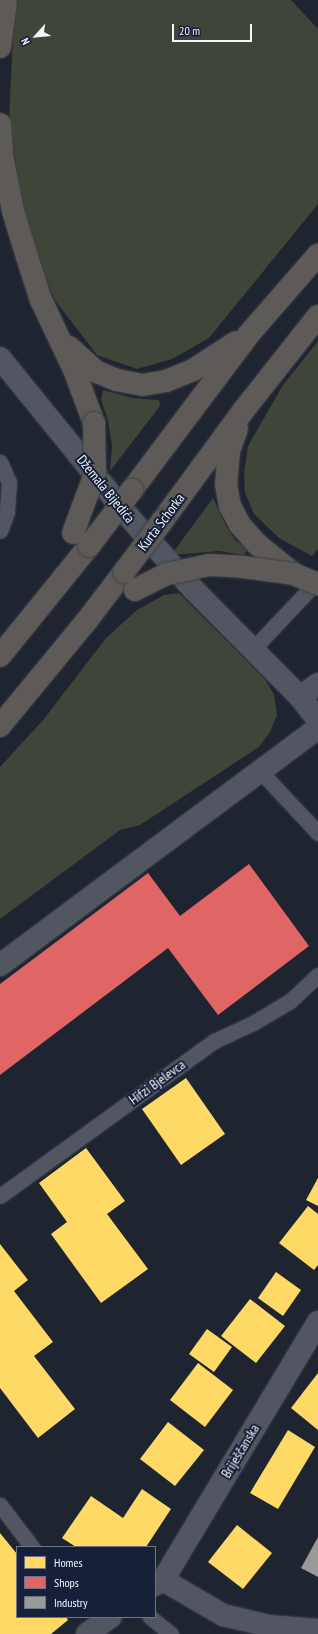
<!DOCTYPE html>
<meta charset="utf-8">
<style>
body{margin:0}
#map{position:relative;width:318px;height:1634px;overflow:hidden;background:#1f2431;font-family:"PT Sans Narrow",sans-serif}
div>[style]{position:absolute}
.green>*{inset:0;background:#404539}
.homes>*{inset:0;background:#ffd966}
.shops>*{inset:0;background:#e06666}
.industry>*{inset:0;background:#999}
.roads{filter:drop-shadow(0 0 1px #3d4049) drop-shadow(0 0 1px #3d4049)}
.service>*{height:15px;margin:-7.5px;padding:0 7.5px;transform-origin:7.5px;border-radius:7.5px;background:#525660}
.minor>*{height:22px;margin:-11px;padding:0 11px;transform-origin:11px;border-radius:11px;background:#525660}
.primary>*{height:22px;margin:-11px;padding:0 11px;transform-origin:11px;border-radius:11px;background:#5d5a58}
.bridges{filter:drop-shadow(0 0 1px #3d4049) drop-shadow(0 0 1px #3d4049)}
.primary-bridge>*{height:22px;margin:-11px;padding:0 11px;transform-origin:11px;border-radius:11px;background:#5d5a58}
span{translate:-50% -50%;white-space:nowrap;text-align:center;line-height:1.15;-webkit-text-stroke:4px #172039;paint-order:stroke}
.street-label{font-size:14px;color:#f2f5fc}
.legend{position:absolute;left:16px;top:1546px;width:140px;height:72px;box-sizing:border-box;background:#172039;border:1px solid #6f7587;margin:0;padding:5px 7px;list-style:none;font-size:12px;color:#f2f5fc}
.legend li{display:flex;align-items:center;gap:8px;height:20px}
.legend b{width:20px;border:1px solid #6f7587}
.north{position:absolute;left:16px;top:16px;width:40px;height:40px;-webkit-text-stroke:3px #172039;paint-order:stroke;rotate:243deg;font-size:11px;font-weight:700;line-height:16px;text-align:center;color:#f2f5fc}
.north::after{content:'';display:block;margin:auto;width:14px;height:18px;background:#f2f5fc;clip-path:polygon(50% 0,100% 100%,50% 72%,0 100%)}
.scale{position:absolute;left:172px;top:24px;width:80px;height:18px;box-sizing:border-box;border:2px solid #f2f5fc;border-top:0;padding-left:5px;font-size:12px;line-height:14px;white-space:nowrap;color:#f2f5fc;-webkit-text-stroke:3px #172039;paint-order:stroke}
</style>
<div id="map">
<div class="green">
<i style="clip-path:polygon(18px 0,291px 0,318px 29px,318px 204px,209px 338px,172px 359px,137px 369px,97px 355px,54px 299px,29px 237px,20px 194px,9px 122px,14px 13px)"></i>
<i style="clip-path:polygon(318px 341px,318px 549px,312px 556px,279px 538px,254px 514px,245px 493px,244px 473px,248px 446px,283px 385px)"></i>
<i style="clip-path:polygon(103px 390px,133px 398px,159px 400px,160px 406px,110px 471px,112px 446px,108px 420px,101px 400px)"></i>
<i style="clip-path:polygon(213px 498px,225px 524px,235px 540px,248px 548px,244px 555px,219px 551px,171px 555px)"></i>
<i style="clip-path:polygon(179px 593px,264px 678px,274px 694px,277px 715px,270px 732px,259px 747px,140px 825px,120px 830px,0 919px,0 767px,44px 719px,106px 638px,137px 610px,164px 595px)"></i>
</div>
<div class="homes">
<i style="clip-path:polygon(186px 1078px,225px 1134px,181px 1165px,142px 1109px)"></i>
<i style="clip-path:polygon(86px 1148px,125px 1201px,107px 1214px,148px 1269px,101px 1303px,51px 1234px,67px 1222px,39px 1183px)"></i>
<i style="clip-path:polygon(318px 1178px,318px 1206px,306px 1200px)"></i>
<i style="clip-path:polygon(308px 1206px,318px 1214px,318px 1265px,314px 1270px,279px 1243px)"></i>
<i style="clip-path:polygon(0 1244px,28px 1280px,14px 1291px,53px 1342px,34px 1356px,75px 1409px,38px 1438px,0 1388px)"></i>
<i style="clip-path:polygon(276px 1272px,301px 1290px,283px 1316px,258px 1298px)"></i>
<i style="clip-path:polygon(250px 1299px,285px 1326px,256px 1363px,221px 1336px)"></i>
<i style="clip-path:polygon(207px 1329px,232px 1347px,214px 1372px,189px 1354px)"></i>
<i style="clip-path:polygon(198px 1363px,233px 1390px,205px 1427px,170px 1400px)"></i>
<i style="clip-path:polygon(318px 1373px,318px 1430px,291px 1408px)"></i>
<i style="clip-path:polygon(168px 1422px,204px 1450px,175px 1486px,140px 1459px)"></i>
<i style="clip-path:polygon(288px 1430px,315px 1447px,278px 1509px,250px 1493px)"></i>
<i style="clip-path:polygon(142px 1489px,171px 1509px,146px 1547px,76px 1547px,62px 1538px,91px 1496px,123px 1518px)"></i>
<i style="clip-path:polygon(237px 1525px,272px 1553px,243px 1589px,208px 1562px)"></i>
<i style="clip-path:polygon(0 1533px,17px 1554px,17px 1617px,66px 1617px,68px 1620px,51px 1634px,0 1634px)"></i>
</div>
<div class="shops">
<i style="clip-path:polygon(249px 864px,309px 946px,218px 1015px,168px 948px,0 1075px,0 984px,148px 873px,180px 916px)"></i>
</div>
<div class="industry">
<i style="clip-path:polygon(318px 1537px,318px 1577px,301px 1568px)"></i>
</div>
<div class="roads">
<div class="service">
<i style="left:0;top:462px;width:22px;rotate:66deg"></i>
<i style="left:9px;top:482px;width:30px;rotate:94deg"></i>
<i style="left:7px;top:512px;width:20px;rotate:110deg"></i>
<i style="left:253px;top:649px;width:95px;rotate:-46.7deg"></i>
<i style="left:260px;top:771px;width:85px;rotate:46.9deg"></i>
<i style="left:0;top:1196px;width:264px;rotate:-35.9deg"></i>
<i style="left:214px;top:1041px;width:43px;rotate:-24.8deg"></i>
<i style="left:253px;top:1023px;width:43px;rotate:-30.7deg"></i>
<i style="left:290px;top:1001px;width:38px;rotate:-43deg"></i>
<i style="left:0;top:1505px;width:53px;rotate:52.7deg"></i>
<i style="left:150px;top:1617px;width:27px;rotate:39deg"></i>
</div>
<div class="minor">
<i style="left:0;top:358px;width:205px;rotate:50.9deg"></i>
<i style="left:129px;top:517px;width:96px;rotate:48.4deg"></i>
<i style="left:193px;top:589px;width:152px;rotate:45.3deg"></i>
<i style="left:300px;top:697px;width:29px;rotate:52deg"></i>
<i style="left:300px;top:697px;width:22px;rotate:-36deg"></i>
<i style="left:0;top:965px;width:397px;rotate:-36.7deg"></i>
<i style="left:163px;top:1580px;width:69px;rotate:30.3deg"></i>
<i style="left:223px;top:1615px;width:47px;rotate:13.4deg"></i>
<i style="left:269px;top:1626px;width:49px;rotate:4.7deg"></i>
<i style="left:155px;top:1585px;width:9px;rotate:-32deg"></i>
<i style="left:163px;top:1580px;width:301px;rotate:-59deg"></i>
<i style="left:87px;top:1634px;width:29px;rotate:-36deg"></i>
</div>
<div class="primary">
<i style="left:0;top:47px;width:47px;rotate:-82.7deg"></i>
<i style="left:0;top:124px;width:31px;rotate:86deg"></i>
<i style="left:2px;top:155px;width:57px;rotate:78.9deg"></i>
<i style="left:13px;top:211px;width:48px;rotate:73.1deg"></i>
<i style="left:27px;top:257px;width:45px;rotate:72deg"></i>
<i style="left:41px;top:300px;width:80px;rotate:64.7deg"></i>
<i style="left:75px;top:372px;width:54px;rotate:69.6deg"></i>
<i style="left:69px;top:347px;width:38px;rotate:42deg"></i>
<i style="left:97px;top:372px;width:22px;rotate:22deg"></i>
<i style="left:117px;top:380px;width:26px;rotate:11deg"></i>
<i style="left:143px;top:385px;width:23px;rotate:-10deg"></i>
<i style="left:166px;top:381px;width:29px;rotate:-22deg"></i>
<i style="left:193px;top:370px;width:51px;rotate:-33.1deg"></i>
<i style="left:237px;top:429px;width:23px;rotate:110deg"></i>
<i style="left:229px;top:451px;width:33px;rotate:95deg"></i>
<i style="left:226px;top:484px;width:22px;rotate:80deg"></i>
<i style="left:230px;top:506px;width:21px;rotate:62deg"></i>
<i style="left:240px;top:525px;width:27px;rotate:48deg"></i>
<i style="left:258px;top:545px;width:46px;rotate:38.9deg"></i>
<i style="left:132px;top:490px;width:195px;rotate:-53.1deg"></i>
<i style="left:249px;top:334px;width:105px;rotate:-48.9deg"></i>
<i style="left:163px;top:520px;width:135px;rotate:-53.7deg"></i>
<i style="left:243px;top:411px;width:121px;rotate:-51.7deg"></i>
<i style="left:0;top:656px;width:141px;rotate:-51deg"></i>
<i style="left:0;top:726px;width:134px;rotate:-50.5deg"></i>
<i style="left:85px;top:623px;width:64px;rotate:-52.6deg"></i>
</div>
</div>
<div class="bridges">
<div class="primary-bridge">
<i style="left:73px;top:533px;width:63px;rotate:-69.6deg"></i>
<i style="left:95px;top:474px;width:51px;rotate:-91.1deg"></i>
<i style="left:89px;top:546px;width:71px;rotate:-52.5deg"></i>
<i style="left:124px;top:572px;width:65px;rotate:-53.1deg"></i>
<i style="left:135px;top:590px;width:36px;rotate:-27deg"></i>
<i style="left:167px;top:574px;width:43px;rotate:-12.1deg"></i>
<i style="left:209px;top:565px;width:34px;rotate:3deg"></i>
<i style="left:243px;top:567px;width:51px;rotate:7.8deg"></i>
<i style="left:294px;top:574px;width:26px;rotate:23deg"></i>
</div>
</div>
<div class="street-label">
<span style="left:106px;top:489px;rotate:51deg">Džemala Bijedića</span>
<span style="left:161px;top:522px;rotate:-53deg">Kurta Schorka</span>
<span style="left:157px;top:1082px;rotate:-36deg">Hifzi Bjelevca</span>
<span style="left:240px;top:1451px;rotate:-59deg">Briješčanska</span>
</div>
<ul class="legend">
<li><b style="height:11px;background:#ffd966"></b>Homes</li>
<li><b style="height:11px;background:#e06666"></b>Shops</li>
<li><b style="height:11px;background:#999"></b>Industry</li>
</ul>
<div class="north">N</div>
<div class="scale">20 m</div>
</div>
